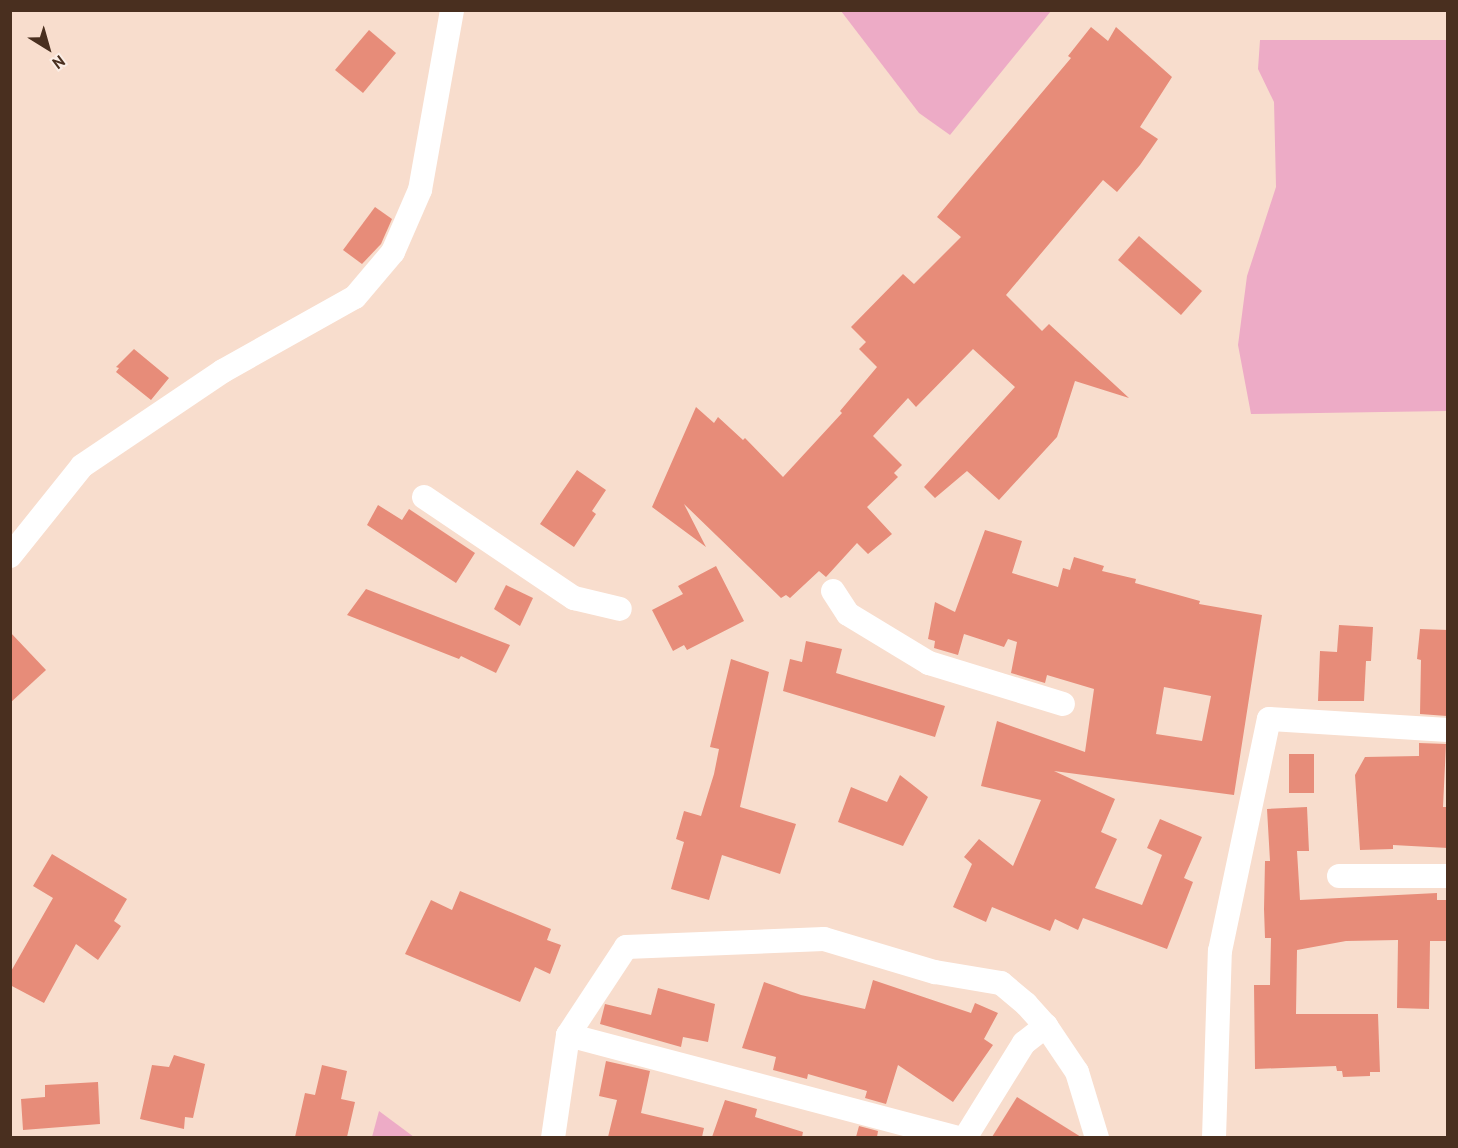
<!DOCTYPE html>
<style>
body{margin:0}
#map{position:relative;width:1458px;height:1148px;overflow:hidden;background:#f8ddcd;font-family:"PT Sans",sans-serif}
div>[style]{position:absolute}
.green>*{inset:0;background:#edabc6}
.building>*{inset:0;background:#e78c79}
.street>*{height:24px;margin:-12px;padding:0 12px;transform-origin:12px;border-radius:12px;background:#fff}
span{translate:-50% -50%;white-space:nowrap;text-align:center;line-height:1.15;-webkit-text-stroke:4.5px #fbede5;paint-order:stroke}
.frame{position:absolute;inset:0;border:12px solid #492f1f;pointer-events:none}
.north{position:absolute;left:18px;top:18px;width:60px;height:60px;-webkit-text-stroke:4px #fbede5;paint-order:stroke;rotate:143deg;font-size:16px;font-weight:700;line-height:24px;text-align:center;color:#492f1f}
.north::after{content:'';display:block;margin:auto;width:21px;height:27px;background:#492f1f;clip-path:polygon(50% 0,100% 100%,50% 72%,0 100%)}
</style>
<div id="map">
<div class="green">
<i style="clip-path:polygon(841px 11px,1051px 11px,950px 135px,919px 113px)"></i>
<i style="clip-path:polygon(1260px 40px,1447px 40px,1447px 411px,1251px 414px,1238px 345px,1247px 276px,1276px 187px,1274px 102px,1258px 69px)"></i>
<i style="clip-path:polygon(379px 1111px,414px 1137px,372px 1137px)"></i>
</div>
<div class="building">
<i style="clip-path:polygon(1091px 27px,1108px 41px,1116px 27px,1172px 77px,1140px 127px,1158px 139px,1140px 165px,1117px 192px,1103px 180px,1006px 295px,1042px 331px,1049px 324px,1129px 398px,1075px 381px,1057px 437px,999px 500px,967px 471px,935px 498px,924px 487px,1015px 387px,973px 349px,916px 407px,908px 398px,873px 436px,902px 465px,894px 473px,898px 477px,867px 507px,892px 534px,868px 554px,857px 543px,826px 577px,819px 571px,790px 598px,786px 595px,781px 598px,684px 504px,706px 547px,652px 507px,696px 407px,714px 423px,718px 417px,743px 440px,745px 438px,783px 477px,842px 413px,840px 411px,877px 367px,859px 349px,866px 342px,851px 327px,903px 274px,914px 284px,961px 237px,937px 217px,1071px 58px,1068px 56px)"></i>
<i style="clip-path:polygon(369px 30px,396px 53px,363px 93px,335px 70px)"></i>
<i style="clip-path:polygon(375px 207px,392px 219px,381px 244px,362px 264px,343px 250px)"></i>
<i style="clip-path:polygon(1139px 236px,1202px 291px,1181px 315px,1118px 260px)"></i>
<i style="clip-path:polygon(134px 349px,169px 378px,151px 400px,116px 372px,119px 368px,116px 367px)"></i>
<i style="clip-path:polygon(577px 470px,606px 490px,592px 511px,596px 514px,574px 547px,540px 524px)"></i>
<i style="clip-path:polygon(378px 505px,402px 520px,409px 509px,475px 553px,456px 583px,367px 525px)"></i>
<i style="clip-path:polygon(evenodd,985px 530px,1022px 541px,1012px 573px,1058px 587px,1063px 568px,1070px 570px,1074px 557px,1104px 566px,1102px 571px,1136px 579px,1135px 583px,1200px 601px,1199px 604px,1262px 615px,1234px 795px,1054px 771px,1115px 799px,1101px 832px,1117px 839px,1095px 888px,1142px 905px,1162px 855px,1147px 848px,1160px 819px,1202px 837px,1184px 878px,1193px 882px,1167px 949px,1083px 918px,1078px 930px,1055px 919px,1050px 931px,992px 907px,986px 922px,953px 907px,972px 864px,964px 857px,979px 839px,1013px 866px,1041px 800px,981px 786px,997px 721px,1085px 752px,1094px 689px,1047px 675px,1045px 683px,1011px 673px,1017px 642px,1008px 639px,1004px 647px,964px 634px,958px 655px,934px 648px,935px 641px,928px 639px,935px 602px,955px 612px,985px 530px,1164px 687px,1211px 696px,1202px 741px,1156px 734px,1164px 687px)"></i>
<i style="clip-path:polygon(716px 566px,744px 621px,687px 650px,684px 645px,673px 651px,652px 610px,683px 594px,678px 586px)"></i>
<i style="clip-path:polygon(506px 585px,533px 598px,520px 626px,494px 609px)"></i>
<i style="clip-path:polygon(366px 589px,510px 645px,496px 673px,461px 656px,459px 659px,347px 615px)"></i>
<i style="clip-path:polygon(1339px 625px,1373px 627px,1371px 661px,1366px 661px,1364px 701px,1318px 701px,1320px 651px,1337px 652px)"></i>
<i style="clip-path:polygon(1420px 629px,1448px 630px,1447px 716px,1420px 714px,1421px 660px,1417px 659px)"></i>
<i style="clip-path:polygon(10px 632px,46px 670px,10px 703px)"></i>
<i style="clip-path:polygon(806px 641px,842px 649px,836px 673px,945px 706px,935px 737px,783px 691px,790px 659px,802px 662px)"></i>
<i style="clip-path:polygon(731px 659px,769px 672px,740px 807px,796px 824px,780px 874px,722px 855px,709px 900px,671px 889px,684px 842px,676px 839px,684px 811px,701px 816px,714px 774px,719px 749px,710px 747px)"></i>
<i style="clip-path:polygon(1419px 743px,1446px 744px,1443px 807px,1448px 807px,1448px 848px,1393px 845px,1393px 849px,1360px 850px,1355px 775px,1365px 757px,1419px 756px)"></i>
<i style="clip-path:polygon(1289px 754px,1314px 754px,1314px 793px,1289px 793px)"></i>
<i style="clip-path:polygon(900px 775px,928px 797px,903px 846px,838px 822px,851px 787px,887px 802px)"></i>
<i style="clip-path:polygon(1307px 807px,1309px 851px,1297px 851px,1300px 900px,1437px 893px,1437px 900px,1448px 900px,1448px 941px,1430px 941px,1429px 1009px,1397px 1008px,1398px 940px,1346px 941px,1297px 950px,1296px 1014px,1378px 1014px,1380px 1072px,1370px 1072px,1370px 1076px,1343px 1077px,1342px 1071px,1337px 1071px,1336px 1066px,1255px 1069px,1254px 985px,1270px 985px,1271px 938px,1265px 938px,1264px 909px,1265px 861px,1270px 861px,1267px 809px)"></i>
<i style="clip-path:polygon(52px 854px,127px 899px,114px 921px,121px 926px,98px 960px,76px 944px,44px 1003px,10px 985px,10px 973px,53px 898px,33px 886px)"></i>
<i style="clip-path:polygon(460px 891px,551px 929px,547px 940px,561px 945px,550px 974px,535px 967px,520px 1002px,405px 954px,431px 900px,452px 910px)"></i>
<i style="clip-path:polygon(873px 980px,971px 1013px,975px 1003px,998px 1013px,984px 1039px,993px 1045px,953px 1102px,898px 1065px,886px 1104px,865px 1098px,867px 1091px,808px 1074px,807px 1079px,773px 1070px,776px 1057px,742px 1048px,764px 982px,801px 995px,865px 1009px)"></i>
<i style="clip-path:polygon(658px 988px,715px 1004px,708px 1042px,683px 1037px,681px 1047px,600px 1024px,605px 1004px,651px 1015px)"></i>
<i style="clip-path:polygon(174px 1055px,205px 1064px,193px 1118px,185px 1117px,184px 1129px,140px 1119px,152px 1065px,169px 1067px)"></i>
<i style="clip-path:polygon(606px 1061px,650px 1071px,641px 1113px,704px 1128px,702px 1137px,608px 1137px,617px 1100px,599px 1096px)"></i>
<i style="clip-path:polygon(322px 1065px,347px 1071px,341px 1099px,355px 1102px,347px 1137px,295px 1137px,305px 1093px,315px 1095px)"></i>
<i style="clip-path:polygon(98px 1082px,100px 1124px,23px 1130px,21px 1099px,45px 1097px,45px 1085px)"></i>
<i style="clip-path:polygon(1017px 1097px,1081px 1137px,992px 1137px)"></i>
<i style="clip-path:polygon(725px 1100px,757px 1109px,755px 1117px,803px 1132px,802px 1137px,712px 1137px)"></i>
<i style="clip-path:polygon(859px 1126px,878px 1131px,877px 1137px,856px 1137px)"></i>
</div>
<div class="street">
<i style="left:424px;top:497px;width:181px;rotate:34deg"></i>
<i style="left:574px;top:598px;width:47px;rotate:13.4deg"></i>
<i style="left:10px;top:556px;width:115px;rotate:-51.3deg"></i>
<i style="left:82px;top:466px;width:170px;rotate:-34deg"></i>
<i style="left:223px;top:371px;width:151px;rotate:-29.3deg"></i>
<i style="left:355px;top:297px;width:59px;rotate:-49.8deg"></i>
<i style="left:393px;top:252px;width:68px;rotate:-66.5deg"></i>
<i style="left:420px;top:190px;width:183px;rotate:-79.9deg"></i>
<i style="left:833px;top:591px;width:27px;rotate:57deg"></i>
<i style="left:848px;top:614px;width:95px;rotate:31.2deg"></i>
<i style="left:929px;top:663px;width:140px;rotate:17deg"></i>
<i style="left:1339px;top:876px;width:109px"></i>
<i style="left:568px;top:1035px;width:404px;rotate:14.8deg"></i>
<i style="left:553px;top:1138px;width:104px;rotate:-81.7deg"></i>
<i style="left:568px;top:1035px;width:105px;rotate:-56.6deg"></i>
<i style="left:626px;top:947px;width:198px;rotate:-2.3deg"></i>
<i style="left:824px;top:939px;width:116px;rotate:16.6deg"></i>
<i style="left:935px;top:972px;width:67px;rotate:9.5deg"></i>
<i style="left:1001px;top:983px;width:33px;rotate:40deg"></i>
<i style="left:1026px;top:1004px;width:30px;rotate:48deg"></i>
<i style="left:1046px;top:1026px;width:55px;rotate:56deg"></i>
<i style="left:1077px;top:1072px;width:69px;rotate:73.1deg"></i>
<i style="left:965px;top:1138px;width:112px;rotate:-58.2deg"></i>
<i style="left:1024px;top:1043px;width:28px;rotate:-38deg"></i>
<i style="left:1214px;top:1138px;width:187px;rotate:-88.2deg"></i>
<i style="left:1220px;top:951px;width:237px;rotate:-78.1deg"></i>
<i style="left:1269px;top:719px;width:179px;rotate:3.5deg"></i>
</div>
<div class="frame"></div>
<div class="north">N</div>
</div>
